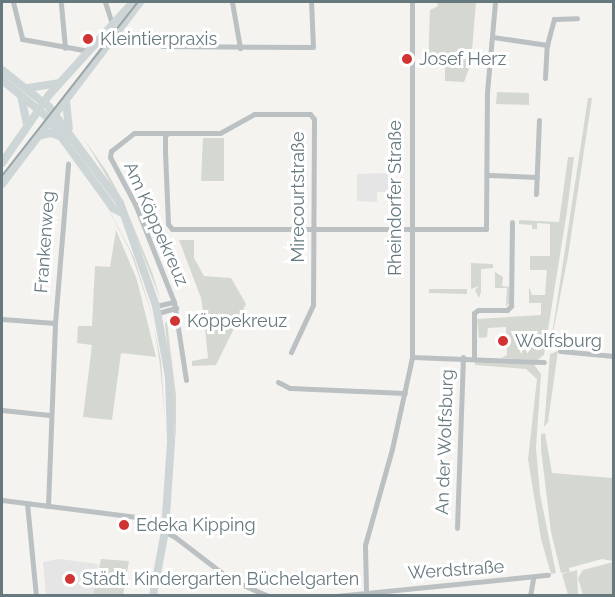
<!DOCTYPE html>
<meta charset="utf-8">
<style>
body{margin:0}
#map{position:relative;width:615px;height:597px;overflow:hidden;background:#f4f3f0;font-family:Raleway,sans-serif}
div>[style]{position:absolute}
.built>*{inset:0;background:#e4e5e4}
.green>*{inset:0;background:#d5d8d0}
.minor>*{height:5px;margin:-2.5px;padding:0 2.5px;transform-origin:2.5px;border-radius:2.5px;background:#bbc0c2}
.secondary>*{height:8px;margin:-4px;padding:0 4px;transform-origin:4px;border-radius:4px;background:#ced5d6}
.primary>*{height:8px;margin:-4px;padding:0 4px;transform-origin:4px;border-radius:4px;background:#ced5d6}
.tram>*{height:1.5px;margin:-0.75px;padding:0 0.75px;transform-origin:0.75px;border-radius:0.75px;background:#9ba4a6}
.dots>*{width:16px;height:16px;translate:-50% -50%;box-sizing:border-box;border:3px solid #fff;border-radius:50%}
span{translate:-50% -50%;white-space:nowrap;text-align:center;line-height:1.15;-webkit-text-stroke:6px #fff;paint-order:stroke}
.poi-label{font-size:18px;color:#66797f}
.left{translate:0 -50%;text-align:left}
.street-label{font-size:18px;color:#66797f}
.frame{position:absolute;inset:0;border:3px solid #66797f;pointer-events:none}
</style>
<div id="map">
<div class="built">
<i style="clip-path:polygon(391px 173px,392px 192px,377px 192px,377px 202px,357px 201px,357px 174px)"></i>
<i style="clip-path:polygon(59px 559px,98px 564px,93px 595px,46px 595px,43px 562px)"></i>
</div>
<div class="green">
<i style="clip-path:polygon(428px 2px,476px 2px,471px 63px,464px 82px,445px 81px,445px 65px,428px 64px,430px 10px,438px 6px,437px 2px)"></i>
<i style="clip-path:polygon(497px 92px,529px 93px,529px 105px,496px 104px)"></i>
<i style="clip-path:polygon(588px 98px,592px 98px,568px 256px,550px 348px)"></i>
<i style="clip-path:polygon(203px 138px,224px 138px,224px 181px,201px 181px)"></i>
<i style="clip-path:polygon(84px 139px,107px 172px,123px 201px,152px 272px,161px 301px,122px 202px)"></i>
<i style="clip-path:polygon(568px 157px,574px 157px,567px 211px,544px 355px,537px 360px,501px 358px,507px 355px,506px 327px,488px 328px,487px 337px,479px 338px,477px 319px,541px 315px,541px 303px,529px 303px,529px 287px,532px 295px,545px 295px,547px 270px,530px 270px,530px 256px,550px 256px,550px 224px,537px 223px,537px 229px,532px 229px,532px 225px,519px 224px,519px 220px,559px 222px)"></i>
<i style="clip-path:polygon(98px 189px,134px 257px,154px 321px,131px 253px)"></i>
<i style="clip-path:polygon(116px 230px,137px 280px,156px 357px,121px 353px,112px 420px,83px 417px,92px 345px,77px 343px,78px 326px,92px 326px,95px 266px,110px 267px)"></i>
<i style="clip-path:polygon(179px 240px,194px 240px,194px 258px,204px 276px,231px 278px,246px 304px,216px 365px,192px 366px,192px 361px,208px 358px,204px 318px,201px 298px)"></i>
<i style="clip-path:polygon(471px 263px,493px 264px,493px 268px,481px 269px,481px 292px,479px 298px,475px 290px,479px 286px,471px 289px)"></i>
<i style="clip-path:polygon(495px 272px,503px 277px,502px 286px,509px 287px,509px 303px,506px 307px,507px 288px,495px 288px)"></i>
<i style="clip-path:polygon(429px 289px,467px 289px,467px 294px,429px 293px)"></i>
<i style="clip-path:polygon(167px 322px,176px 395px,176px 440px,165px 323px)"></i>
<i style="clip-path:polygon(154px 326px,161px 361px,165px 419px,160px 365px)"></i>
<i style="clip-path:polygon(558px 351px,548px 422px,544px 427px,550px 354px)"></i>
<i style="clip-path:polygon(475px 361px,533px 363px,541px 374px,536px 448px,540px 494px,556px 573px,551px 574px,541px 539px,528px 459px,537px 379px,526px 369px,475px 365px)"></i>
<i style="clip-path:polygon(545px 433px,552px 473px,613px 478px,613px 561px,602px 559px,569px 568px,570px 572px,577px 570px,578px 595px,568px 595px,562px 574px,569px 572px,561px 573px,551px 532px,541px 449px,541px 434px)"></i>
<i style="clip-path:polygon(101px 559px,129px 561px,123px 595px,93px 595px)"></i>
<i style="clip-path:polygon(613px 562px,613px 595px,583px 595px,578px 578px,583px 570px)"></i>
</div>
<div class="minor">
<i style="left:13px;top:2px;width:38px;rotate:76deg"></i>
<i style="left:22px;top:39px;width:68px;rotate:10.2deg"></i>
<i style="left:105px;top:2px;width:25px;rotate:72deg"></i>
<i style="left:232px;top:2px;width:47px;rotate:80.1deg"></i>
<i style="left:61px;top:4px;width:44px;rotate:84.8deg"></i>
<i style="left:493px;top:37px;width:55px;rotate:8.4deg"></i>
<i style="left:162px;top:46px;width:151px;rotate:0.4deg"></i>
<i style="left:313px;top:47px;width:45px;rotate:-92.5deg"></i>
<i style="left:545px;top:78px;width:33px;rotate:-87deg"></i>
<i style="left:547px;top:45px;width:27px;rotate:-75deg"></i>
<i style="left:554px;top:19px;width:23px;rotate:-2deg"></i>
<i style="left:169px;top:133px;width:4px;rotate:153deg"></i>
<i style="left:165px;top:135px;width:17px;rotate:90deg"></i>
<i style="left:165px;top:152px;width:72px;rotate:87.6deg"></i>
<i style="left:168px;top:224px;width:6px;rotate:51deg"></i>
<i style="left:172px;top:229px;width:314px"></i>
<i style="left:486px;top:229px;width:137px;rotate:-89.6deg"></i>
<i style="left:487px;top:92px;width:90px;rotate:-84.9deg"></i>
<i style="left:488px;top:175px;width:49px;rotate:2.3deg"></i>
<i style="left:536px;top:194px;width:74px;rotate:-87.7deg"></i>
<i style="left:156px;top:306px;width:18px;rotate:-13deg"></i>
<i style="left:158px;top:313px;width:19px;rotate:-16deg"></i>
<i style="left:2px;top:319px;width:53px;rotate:4.3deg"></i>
<i style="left:560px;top:351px;width:54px;rotate:5.3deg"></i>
<i style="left:412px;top:357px;width:132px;rotate:2.2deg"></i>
<i style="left:474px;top:358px;width:45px;rotate:-90deg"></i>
<i style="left:474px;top:313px;width:5px;rotate:-37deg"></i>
<i style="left:478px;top:310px;width:29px"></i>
<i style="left:507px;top:310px;width:6px;rotate:-45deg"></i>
<i style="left:511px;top:306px;width:84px;rotate:-89.3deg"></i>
<i style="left:186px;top:380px;width:79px;rotate:-98.7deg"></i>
<i style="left:174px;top:302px;width:105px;rotate:-111.7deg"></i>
<i style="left:135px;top:204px;width:53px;rotate:-118deg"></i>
<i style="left:110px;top:157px;width:6px;rotate:-81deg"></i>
<i style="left:111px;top:151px;width:29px;rotate:-38deg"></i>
<i style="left:134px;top:133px;width:86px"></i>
<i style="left:220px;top:133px;width:39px;rotate:-29deg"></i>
<i style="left:254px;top:114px;width:56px"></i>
<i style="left:310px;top:114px;width:6px;rotate:51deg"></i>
<i style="left:314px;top:119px;width:186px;rotate:90.3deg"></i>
<i style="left:313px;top:305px;width:52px;rotate:115.1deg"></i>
<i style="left:278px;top:382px;width:13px;rotate:27deg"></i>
<i style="left:290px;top:388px;width:115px;rotate:2.5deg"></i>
<i style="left:2px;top:410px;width:48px;rotate:5.9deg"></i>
<i style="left:2px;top:500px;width:136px;rotate:7.2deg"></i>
<i style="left:137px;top:517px;width:43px;rotate:27.8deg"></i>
<i style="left:175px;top:537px;width:69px;rotate:37.4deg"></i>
<i style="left:230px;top:579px;width:42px;rotate:24.1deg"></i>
<i style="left:27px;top:503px;width:93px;rotate:84.5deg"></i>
<i style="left:48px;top:506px;width:183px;rotate:-87.8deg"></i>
<i style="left:55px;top:323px;width:160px;rotate:-85.3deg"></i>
<i style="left:457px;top:528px;width:171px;rotate:-88deg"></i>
<i style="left:366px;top:590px;width:45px;rotate:-91.3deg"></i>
<i style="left:365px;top:545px;width:100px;rotate:-74.3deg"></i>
<i style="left:392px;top:449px;width:94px;rotate:-77.7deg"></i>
<i style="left:412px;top:357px;width:355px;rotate:-90deg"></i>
<i style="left:336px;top:596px;width:213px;rotate:-5.7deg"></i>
<i style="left:530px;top:596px;width:17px;rotate:-80deg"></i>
</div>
<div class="secondary">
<i style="left:2px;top:70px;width:60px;rotate:38.2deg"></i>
<i style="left:49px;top:107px;width:119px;rotate:53.5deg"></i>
<i style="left:120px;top:203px;width:109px;rotate:70.7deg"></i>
<i style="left:156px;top:306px;width:72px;rotate:79.6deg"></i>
<i style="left:169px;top:377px;width:65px;rotate:88.2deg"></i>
<i style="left:171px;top:442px;width:89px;rotate:93.9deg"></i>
<i style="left:165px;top:531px;width:66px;rotate:100.5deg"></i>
<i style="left:2px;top:80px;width:57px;rotate:39.3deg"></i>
<i style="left:46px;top:116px;width:114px;rotate:53.9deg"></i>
<i style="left:113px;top:208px;width:10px;rotate:29deg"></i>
<i style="left:28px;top:88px;width:31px;rotate:-9deg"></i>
<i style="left:21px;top:96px;width:30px;rotate:78deg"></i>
<i style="left:66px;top:101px;width:27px;rotate:84deg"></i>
<i style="left:38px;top:136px;width:12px;rotate:-14deg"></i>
<i style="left:50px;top:133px;width:14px;rotate:17deg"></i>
</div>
<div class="primary">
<i style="left:2px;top:163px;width:83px;rotate:-55.3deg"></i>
<i style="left:49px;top:95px;width:125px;rotate:-47.9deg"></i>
<i style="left:2px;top:184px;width:228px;rotate:-52.8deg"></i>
</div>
<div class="tram">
<i style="left:2px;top:176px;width:221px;rotate:-52deg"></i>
</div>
<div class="dots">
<i style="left:88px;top:39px;background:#d13333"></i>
<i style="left:407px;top:59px;background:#d13333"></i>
<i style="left:175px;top:321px;background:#d13333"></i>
<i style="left:503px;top:341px;background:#d13333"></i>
<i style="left:124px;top:525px;background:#d13333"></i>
<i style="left:70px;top:579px;background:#d13333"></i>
</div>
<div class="poi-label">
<span class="left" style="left:100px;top:39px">Kleintierpraxis</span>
<span class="left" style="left:419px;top:59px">Josef Herz</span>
<span class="left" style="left:187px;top:321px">Köppekreuz</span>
<span class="left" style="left:515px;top:341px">Wolfsburg</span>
<span class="left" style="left:136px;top:525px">Edeka Kipping</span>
<span class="left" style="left:82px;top:579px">Städt. Kindergarten Büchelgarten</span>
</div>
<div class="street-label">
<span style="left:298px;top:197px;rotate:-90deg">Mirecourtstraße</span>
<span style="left:395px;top:198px;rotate:-90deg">Rheindorfer Straße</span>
<span style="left:156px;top:224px;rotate:66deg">Am Köppekreuz</span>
<span style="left:45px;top:242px;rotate:-86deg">Frankenweg</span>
<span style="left:445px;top:442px;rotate:-88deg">An der Wolfsburg</span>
<span style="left:456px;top:570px;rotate:-4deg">Werdstraße</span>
</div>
<div class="frame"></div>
</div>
